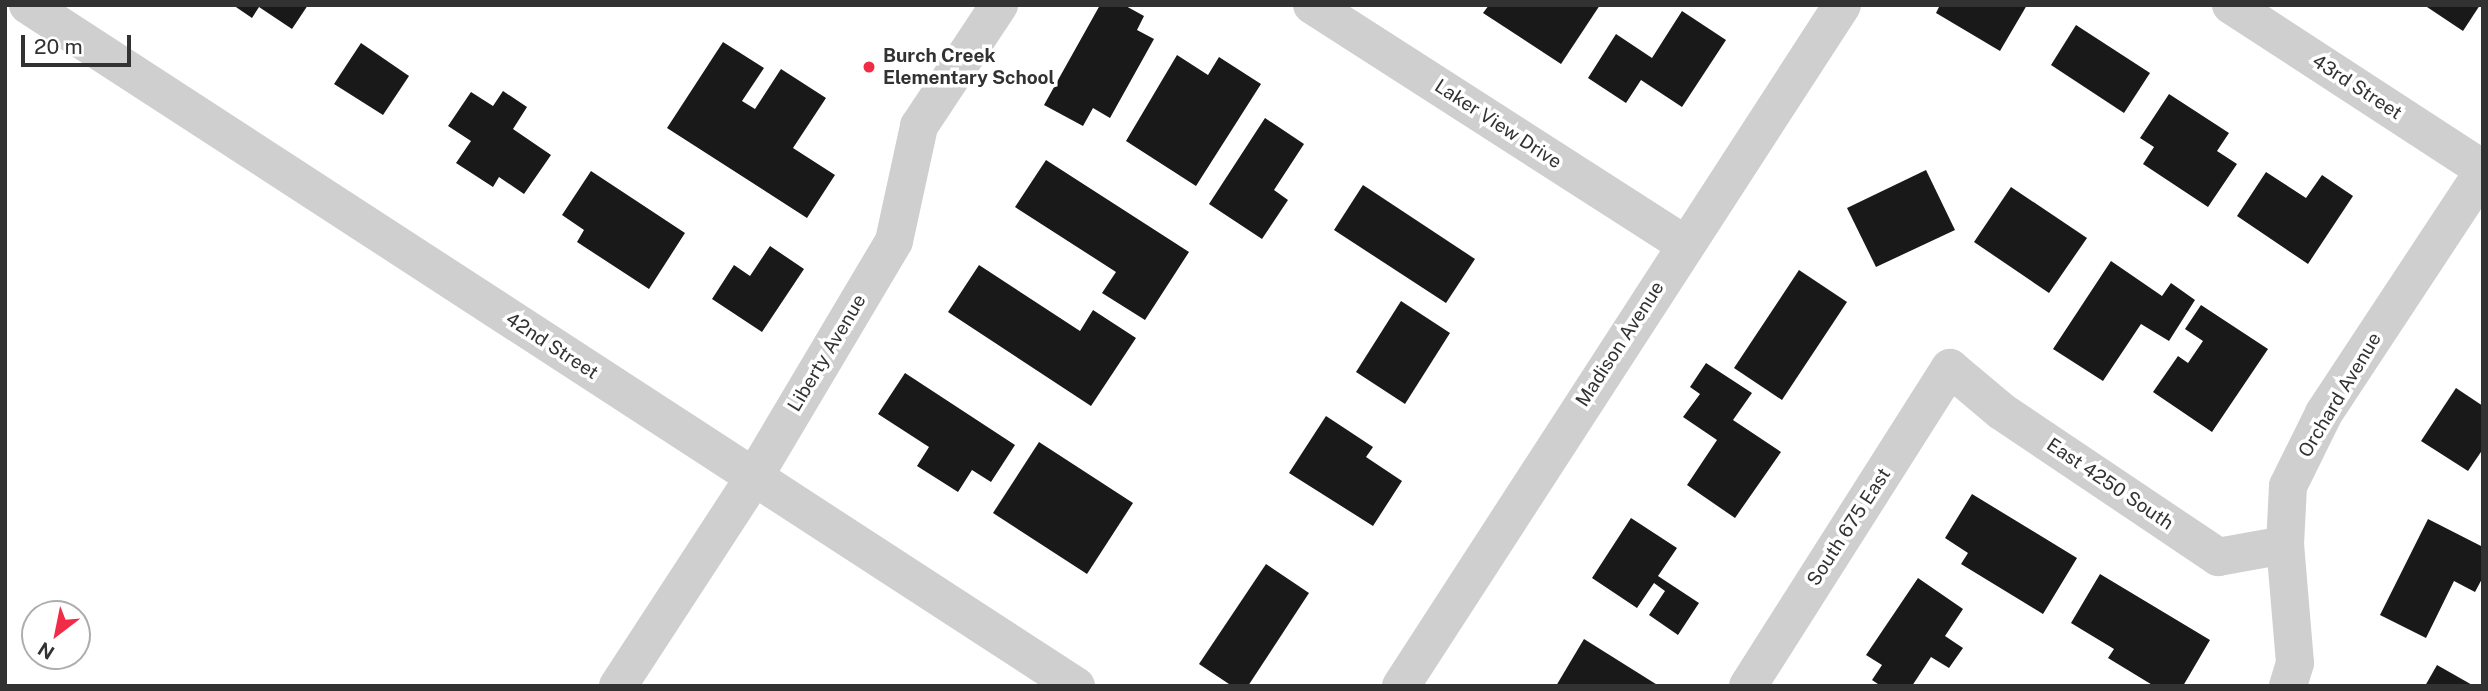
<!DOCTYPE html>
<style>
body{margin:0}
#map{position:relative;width:2488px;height:691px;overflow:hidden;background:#fff;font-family:"Public Sans",sans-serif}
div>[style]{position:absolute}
.building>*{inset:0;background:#191919}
.minor>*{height:38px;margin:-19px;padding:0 19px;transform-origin:19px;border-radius:19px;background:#cfcfcf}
.dots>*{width:19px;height:19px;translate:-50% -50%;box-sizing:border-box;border:4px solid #fff;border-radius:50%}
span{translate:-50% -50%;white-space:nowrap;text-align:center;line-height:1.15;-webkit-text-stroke:7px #fff;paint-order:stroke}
.poi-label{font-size:19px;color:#323232;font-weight:700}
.left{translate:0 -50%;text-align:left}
.street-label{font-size:19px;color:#323232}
.frame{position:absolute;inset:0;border:7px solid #323232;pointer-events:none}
.north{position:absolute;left:21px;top:600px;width:70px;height:70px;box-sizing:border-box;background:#fff;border:2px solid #adadad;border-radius:50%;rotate:212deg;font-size:19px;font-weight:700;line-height:28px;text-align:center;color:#323232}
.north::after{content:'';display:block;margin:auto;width:24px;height:32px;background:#f12c46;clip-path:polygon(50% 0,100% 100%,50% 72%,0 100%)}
.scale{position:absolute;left:21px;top:35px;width:110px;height:32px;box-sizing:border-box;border:4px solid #323232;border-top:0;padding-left:9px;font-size:21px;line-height:24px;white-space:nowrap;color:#323232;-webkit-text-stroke:5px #fff;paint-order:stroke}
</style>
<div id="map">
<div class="building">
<i style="clip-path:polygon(233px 5px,308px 5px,292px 29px,259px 7px,252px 18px)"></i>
<i style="clip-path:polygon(1100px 5px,1124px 5px,1144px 16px,1137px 30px,1154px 39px,1110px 118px,1093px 108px,1083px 126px,1044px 105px)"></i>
<i style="clip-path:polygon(1489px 5px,1600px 5px,1561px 64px,1483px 13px)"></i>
<i style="clip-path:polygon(1940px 5px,2027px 5px,2000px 51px,1936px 13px)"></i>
<i style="clip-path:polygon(2424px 5px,2480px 5px,2463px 31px)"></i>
<i style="clip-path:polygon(1682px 11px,1726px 40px,1682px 107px,1641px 80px,1626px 103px,1588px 78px,1616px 34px,1652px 58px)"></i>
<i style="clip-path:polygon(2076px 25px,2150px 73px,2124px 113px,2051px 65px)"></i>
<i style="clip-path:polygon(723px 42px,764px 68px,742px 101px,755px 109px,781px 69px,826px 98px,793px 148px,835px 175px,807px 218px,667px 128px)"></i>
<i style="clip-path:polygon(361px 43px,409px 76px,383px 115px,334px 84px)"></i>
<i style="clip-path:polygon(1177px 55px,1208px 75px,1219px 57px,1261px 84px,1196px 186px,1126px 141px)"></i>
<i style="clip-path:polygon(503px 91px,527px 107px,513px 129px,551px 155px,524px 194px,499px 177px,493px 187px,456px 163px,471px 141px,448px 126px,471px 92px,493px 106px)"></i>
<i style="clip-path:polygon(2169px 94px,2229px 133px,2217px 151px,2237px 164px,2208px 207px,2143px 164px,2154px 147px,2140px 138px)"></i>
<i style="clip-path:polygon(1265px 118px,1304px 144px,1274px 190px,1288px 200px,1262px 239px,1209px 204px)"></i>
<i style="clip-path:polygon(1046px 160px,1189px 252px,1145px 320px,1102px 293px,1116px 272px,1015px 207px)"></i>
<i style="clip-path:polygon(1926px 170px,1955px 230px,1876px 267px,1847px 208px)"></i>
<i style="clip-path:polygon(591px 171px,685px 233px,649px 289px,577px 242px,584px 230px,562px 215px)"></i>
<i style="clip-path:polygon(2266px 172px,2306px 198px,2322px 175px,2353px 196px,2308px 264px,2237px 216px)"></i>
<i style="clip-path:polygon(1363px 185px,1475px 259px,1446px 303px,1334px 230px)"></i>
<i style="clip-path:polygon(2011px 187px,2087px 238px,2049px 293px,1974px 242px)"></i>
<i style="clip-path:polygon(770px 246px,804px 269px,762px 332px,712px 299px,734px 265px,750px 276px)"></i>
<i style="clip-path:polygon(2111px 261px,2162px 296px,2171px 283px,2195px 300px,2169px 341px,2141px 324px,2103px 381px,2053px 349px)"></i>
<i style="clip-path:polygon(979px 265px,1080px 331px,1093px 310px,1136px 338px,1091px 406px,948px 312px)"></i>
<i style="clip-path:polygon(1799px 270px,1847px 302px,1782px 400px,1734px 368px)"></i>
<i style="clip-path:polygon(1401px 301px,1450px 333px,1405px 404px,1356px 372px)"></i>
<i style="clip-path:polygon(2201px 305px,2268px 349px,2212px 432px,2153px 392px,2178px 356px,2188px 363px,2203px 341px,2185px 329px)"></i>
<i style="clip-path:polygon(1706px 363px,1752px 393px,1733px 420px,1781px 452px,1735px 518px,1687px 485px,1717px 440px,1683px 417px,1700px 394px,1690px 387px)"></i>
<i style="clip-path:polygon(905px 373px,1015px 445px,991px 482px,972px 470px,958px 492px,917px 466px,929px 447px,878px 414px)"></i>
<i style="clip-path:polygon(2456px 388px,2483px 406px,2483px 449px,2468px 471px,2421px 441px)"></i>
<i style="clip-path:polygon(1326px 416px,1373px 447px,1366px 457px,1402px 481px,1373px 526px,1289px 473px)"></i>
<i style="clip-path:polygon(1039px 442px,1133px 503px,1087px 574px,993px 513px)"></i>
<i style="clip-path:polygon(1972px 494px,2077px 558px,2043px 614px,1961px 564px,1968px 553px,1945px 538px)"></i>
<i style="clip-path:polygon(1631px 518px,1677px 548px,1658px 576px,1699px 603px,1678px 635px,1649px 615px,1665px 591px,1654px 583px,1637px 608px,1592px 578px)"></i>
<i style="clip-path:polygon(2428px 519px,2483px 547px,2483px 577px,2475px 592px,2454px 581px,2426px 638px,2380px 615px)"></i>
<i style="clip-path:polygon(1266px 564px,1309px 593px,1248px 686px,1232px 686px,1199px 664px)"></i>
<i style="clip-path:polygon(2100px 574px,2210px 640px,2183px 686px,2154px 686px,2108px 658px,2114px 649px,2071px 623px)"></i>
<i style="clip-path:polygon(1918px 578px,1963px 609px,1945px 636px,1963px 648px,1949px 668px,1931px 657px,1912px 686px,1881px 686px,1872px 680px,1882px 665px,1866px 655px)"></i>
<i style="clip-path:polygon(1584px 639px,1659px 686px,1556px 686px)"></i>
<i style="clip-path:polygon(2437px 665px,2474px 686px,2425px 686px)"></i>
</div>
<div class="minor">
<i style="left:28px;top:5px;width:1250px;rotate:33.02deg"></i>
<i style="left:1312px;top:5px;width:442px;rotate:32.7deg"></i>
<i style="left:2231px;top:5px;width:301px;rotate:33.1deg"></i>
<i style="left:618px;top:686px;width:249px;rotate:-56.9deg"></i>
<i style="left:754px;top:477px;width:274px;rotate:-59.3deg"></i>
<i style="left:894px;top:241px;width:118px;rotate:-77.7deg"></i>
<i style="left:919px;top:126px;width:145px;rotate:-56.5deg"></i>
<i style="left:1401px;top:686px;width:811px;rotate:-57.07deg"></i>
<i style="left:1748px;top:686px;width:377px;rotate:-57.6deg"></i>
<i style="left:1950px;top:368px;width:67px;rotate:40.1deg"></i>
<i style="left:2001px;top:411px;width:262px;rotate:33.9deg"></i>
<i style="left:2218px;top:557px;width:68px;rotate:-10.2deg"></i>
<i style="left:2288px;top:686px;width:24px;rotate:-73deg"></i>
<i style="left:2295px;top:663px;width:118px;rotate:-94.8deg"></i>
<i style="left:2285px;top:545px;width:59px;rotate:-87.1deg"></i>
<i style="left:2288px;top:486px;width:81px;rotate:-63.7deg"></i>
<i style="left:2324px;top:413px;width:289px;rotate:-56.6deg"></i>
</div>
<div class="dots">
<i style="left:869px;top:67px;background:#f12c46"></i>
</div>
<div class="poi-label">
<span class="left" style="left:883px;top:67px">Burch Creek<br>Elementary School</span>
</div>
<div class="street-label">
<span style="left:2357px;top:87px;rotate:33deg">43rd Street</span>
<span style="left:1498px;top:124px;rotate:33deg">Laker View Drive</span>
<span style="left:1620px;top:344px;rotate:-57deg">Madison Avenue</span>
<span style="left:552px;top:346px;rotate:33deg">42nd Street</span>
<span style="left:827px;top:353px;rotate:-59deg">Liberty Avenue</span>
<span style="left:2340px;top:395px;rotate:-59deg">Orchard Avenue</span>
<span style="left:2110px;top:484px;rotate:34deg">East 4250 South</span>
<span style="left:1849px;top:527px;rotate:-57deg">South 675 East</span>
</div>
<div class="frame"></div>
<div class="north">N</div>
<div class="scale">20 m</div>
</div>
